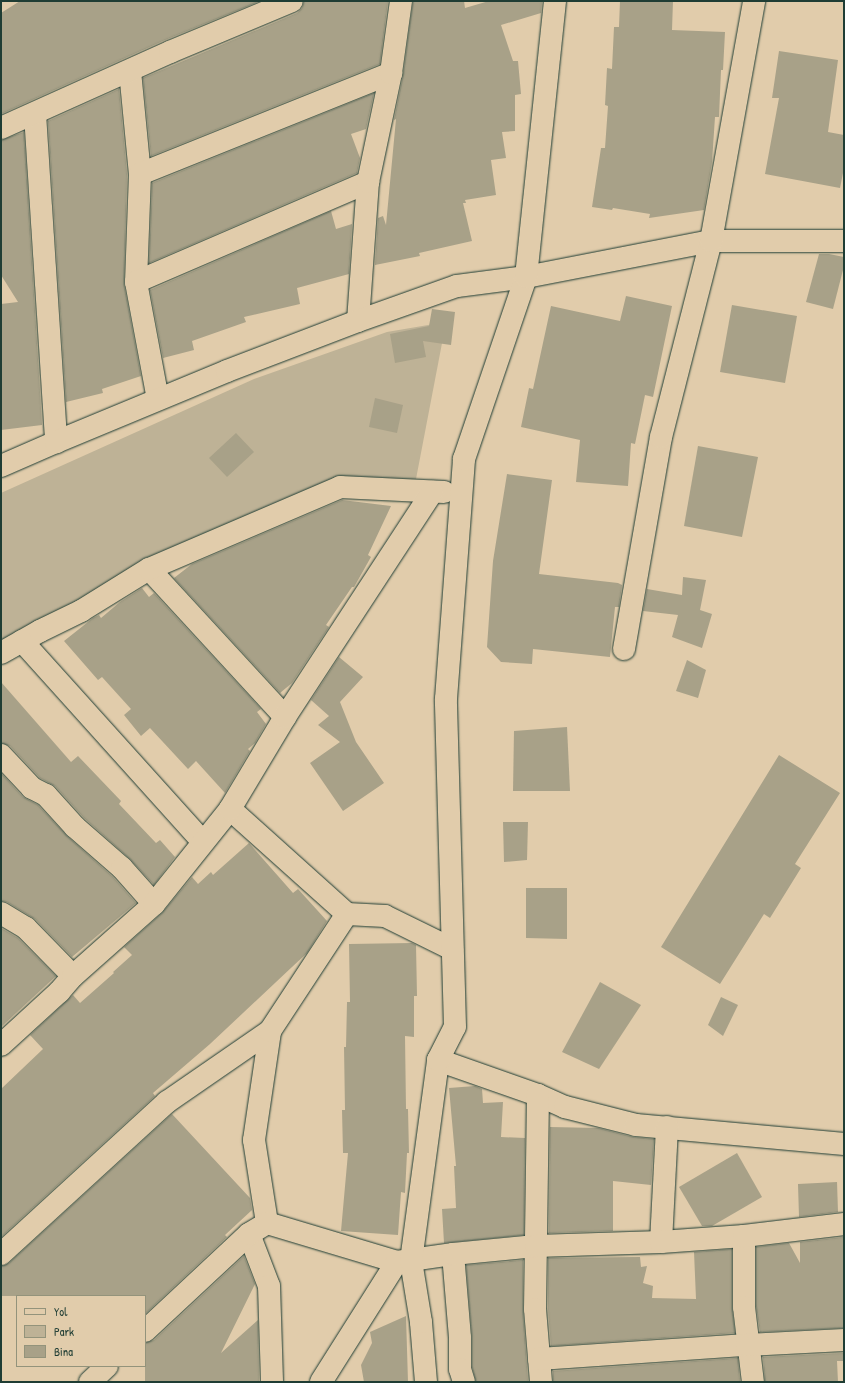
<!DOCTYPE html>
<style>
body{margin:0}
#map{position:relative;width:845px;height:1383px;overflow:hidden;background:#e1ccab;font-family:"Patrick Hand",sans-serif}
div>[style]{position:absolute}
.green>*{inset:0;background:#beb296}
.building>*{inset:0;background:#a8a188}
.roads{filter:drop-shadow(0 0 1px #1f3d34) drop-shadow(0 0 1px #1f3d34)}
.minor>*{height:22px;margin:-11px;padding:0 11px;transform-origin:11px;border-radius:11px;background:#e1ccab}
span{translate:-50% -50%;white-space:nowrap;text-align:center;line-height:1.15;-webkit-text-stroke:4px #e1ccab;paint-order:stroke}
.frame{position:absolute;inset:0;border:2px solid #1f3d34;pointer-events:none}
.legend{position:absolute;left:16px;top:1295px;width:130px;height:72px;box-sizing:border-box;background:#e1ccab;border:1px solid #93937b;margin:0;padding:5px 7px;list-style:none;font-size:12px;color:#1f3d34}
.legend li{display:flex;align-items:center;gap:8px;height:20px}
.legend b{width:20px;border:1px solid #93937b}
</style>
<div id="map">
<div class="green">
<i style="clip-path:polygon(434px 324px,443px 338px,416px 479px,369px 482px,1px 646px,1px 493px,254px 379px,387px 332px)"></i>
</div>
<div class="building">
<i style="clip-path:polygon(20px 1px,260px 1px,165px 40px,1px 114px,1px 13px)"></i>
<i style="clip-path:polygon(304px 1px,388px 1px,380px 64px,151px 156px,143px 78px,297px 13px,302px 8px)"></i>
<i style="clip-path:polygon(413px 1px,464px 1px,465px 8px,489px 1px,542px 1px,541px 13px,501px 25px,513px 61px,518px 61px,521px 94px,515px 95px,515px 131px,502px 132px,506px 158px,491px 160px,496px 195px,465px 200px,466px 203px,463px 203px,472px 241px,419px 253px,420px 256px,375px 265px,378px 218px,383px 216px,386px 225px,396px 119px,394px 120px,403px 75px)"></i>
<i style="clip-path:polygon(620px 1px,673px 1px,672px 30px,725px 32px,723px 70px,721px 70px,719px 117px,715px 117px,712px 162px,704px 210px,649px 218px,650px 214px,613px 208px,612px 210px,592px 207px,601px 148px,605px 148px,608px 106px,605px 105px,607px 68px,612px 69px,614px 27px,619px 27px)"></i>
<i style="clip-path:polygon(779px 51px,838px 60px,828px 132px,844px 135px,844px 168px,840px 188px,765px 174px,779px 98px,772px 98px)"></i>
<i style="clip-path:polygon(119px 89px,127px 174px,124px 284px,141px 376px,102px 389px,103px 393px,66px 402px,48px 121px)"></i>
<i style="clip-path:polygon(374px 93px,366px 129px,351px 134px,360px 158px,357px 173px,149px 263px,152px 183px)"></i>
<i style="clip-path:polygon(24px 132px,42px 425px,1px 430px,1px 304px,18px 302px,1px 275px,1px 140px)"></i>
<i style="clip-path:polygon(331px 211px,336px 229px,352px 224px,349px 274px,297px 288px,300px 304px,244px 317px,246px 322px,192px 341px,194px 350px,163px 358px,150px 290px)"></i>
<i style="clip-path:polygon(819px 254px,829px 254px,844px 257px,844px 266px,833px 309px,806px 302px)"></i>
<i style="clip-path:polygon(626px 296px,672px 306px,653px 397px,645px 395px,635px 444px,631px 443px,628px 486px,576px 482px,580px 440px,521px 427px,529px 388px,533px 389px,551px 306px,620px 321px)"></i>
<i style="clip-path:polygon(732px 305px,797px 316px,785px 383px,720px 372px)"></i>
<i style="clip-path:polygon(432px 309px,455px 312px,451px 345px,423px 341px,426px 357px,395px 363px,390px 334px,429px 326px)"></i>
<i style="clip-path:polygon(375px 398px,403px 405px,397px 433px,369px 427px)"></i>
<i style="clip-path:polygon(236px 433px,254px 452px,227px 477px,209px 458px)"></i>
<i style="clip-path:polygon(698px 446px,758px 457px,742px 537px,684px 526px)"></i>
<i style="clip-path:polygon(507px 474px,552px 480px,539px 574px,618px 583px,622px 585px,619px 607px,615px 607px,610px 657px,533px 649px,532px 664px,501px 662px,487px 647px,493px 561px)"></i>
<i style="clip-path:polygon(342px 500px,391px 506px,368px 555px,371px 557px,354px 587px,352px 587px,326px 625px,329px 627px,292px 683px,280px 693px,174px 578px,192px 564px)"></i>
<i style="clip-path:polygon(683px 577px,706px 580px,700px 610px,712px 614px,702px 648px,672px 637px,678px 615px,643px 611px,647px 589px,682px 595px)"></i>
<i style="clip-path:polygon(142px 588px,149px 597px,154px 593px,261px 709px,257px 712px,266px 724px,255px 743px,248px 749px,250px 751px,225px 793px,196px 761px,188px 769px,150px 728px,141px 736px,124px 715px,131px 709px,102px 677px,98px 680px,64px 641px,93px 618px,99px 615px,101px 618px,120px 602px)"></i>
<i style="clip-path:polygon(339px 657px,363px 677px,340px 702px,356px 742px,384px 783px,343px 811px,310px 763px,340px 742px,318px 725px,329px 716px,311px 700px)"></i>
<i style="clip-path:polygon(687px 660px,706px 670px,698px 698px,676px 691px)"></i>
<i style="clip-path:polygon(1px 682px,71px 762px,78px 756px,121px 801px,119px 804px,156px 843px,160px 840px,175px 857px,154px 885px,130px 859px,84px 818px,55px 786px,40px 778px,10px 746px,1px 743px)"></i>
<i style="clip-path:polygon(567px 727px,570px 791px,513px 791px,514px 731px)"></i>
<i style="clip-path:polygon(779px 755px,840px 793px,795px 864px,801px 868px,770px 918px,764px 914px,720px 984px,661px 947px)"></i>
<i style="clip-path:polygon(1px 773px,23px 797px,38px 805px,67px 836px,113px 877px,136px 903px,72px 957px,35px 919px,7px 902px,1px 901px)"></i>
<i style="clip-path:polygon(503px 822px,528px 822px,527px 860px,504px 862px)"></i>
<i style="clip-path:polygon(249px 843px,293px 893px,298px 889px,327px 921px,307px 953px,292px 967px,210px 1044px,153px 1093px,155px 1096px,1px 1237px,1px 1089px,43px 1049px,30px 1035px,73px 995px,80px 1003px,114px 973px,113px 972px,132px 955px,124px 947px,162px 913px,192px 877px,198px 884px,211px 872px,213px 875px)"></i>
<i style="clip-path:polygon(526px 888px,567px 888px,567px 939px,526px 938px)"></i>
<i style="clip-path:polygon(1px 928px,18px 938px,56px 976px,1px 1027px)"></i>
<i style="clip-path:polygon(412px 943px,416px 945px,417px 996px,414px 996px,414px 1037px,405px 1036px,406px 1109px,408px 1109px,409px 1153px,407px 1153px,405px 1193px,401px 1192px,398px 1235px,341px 1231px,348px 1153px,343px 1153px,342px 1110px,345px 1110px,344px 1047px,346px 1047px,347px 1002px,350px 1002px,349px 944px)"></i>
<i style="clip-path:polygon(600px 982px,641px 1005px,599px 1069px,562px 1052px)"></i>
<i style="clip-path:polygon(721px 997px,738px 1005px,723px 1036px,708px 1025px)"></i>
<i style="clip-path:polygon(475px 1086px,482px 1089px,483px 1103px,503px 1102px,501px 1137px,525px 1138px,524px 1235px,444px 1243px,442px 1209px,456px 1208px,454px 1166px,456px 1166px,449px 1088px)"></i>
<i style="clip-path:polygon(172px 1114px,250px 1198px,252px 1210px,225px 1235px,227px 1237px,145px 1314px,145px 1296px,1px 1296px,1px 1266px,9px 1263px)"></i>
<i style="clip-path:polygon(550px 1127px,598px 1128px,633px 1137px,654px 1139px,651px 1185px,613px 1181px,613px 1231px,549px 1233px)"></i>
<i style="clip-path:polygon(737px 1153px,762px 1197px,712px 1226px,702px 1226px,679px 1187px)"></i>
<i style="clip-path:polygon(837px 1182px,838px 1212px,799px 1217px,798px 1184px)"></i>
<i style="clip-path:polygon(844px 1237px,844px 1328px,760px 1332px,756px 1306px,756px 1247px,789px 1243px,800px 1263px,800px 1242px)"></i>
<i style="clip-path:polygon(732px 1249px,732px 1307px,735px 1333px,551px 1346px,548px 1309px,548px 1258px,640px 1257px,641px 1267px,647px 1266px,643px 1283px,653px 1286px,652px 1298px,696px 1299px,694px 1252px)"></i>
<i style="clip-path:polygon(244px 1256px,255px 1284px,221px 1353px,258px 1320px,259px 1382px,145px 1382px,145px 1343px,154px 1340px)"></i>
<i style="clip-path:polygon(523px 1260px,523px 1310px,528px 1382px,476px 1382px,472px 1367px,472px 1337px,466px 1265px)"></i>
<i style="clip-path:polygon(406px 1316px,408px 1382px,364px 1382px,361px 1365px,372px 1343px,370px 1332px)"></i>
<i style="clip-path:polygon(844px 1353px,844px 1361px,837px 1361px,838px 1382px,765px 1382px,763px 1357px)"></i>
<i style="clip-path:polygon(738px 1358px,740px 1382px,553px 1382px,553px 1371px)"></i>
</div>
<div class="roads">
<div class="minor">
<i style="left:130px;top:71px;width:103px;rotate:84.5deg"></i>
<i style="left:140px;top:174px;width:108px;rotate:92.1deg"></i>
<i style="left:136px;top:282px;width:119px;rotate:79.4deg"></i>
<i style="left:35px;top:114px;width:329px;rotate:86.3deg"></i>
<i style="left:1px;top:128px;width:185px;rotate:-24.2deg"></i>
<i style="left:170px;top:52px;width:132px;rotate:-22.7deg"></i>
<i style="left:140px;top:174px;width:271px;rotate:-21.9deg"></i>
<i style="left:136px;top:282px;width:253px;rotate:-23.3deg"></i>
<i style="left:358px;top:321px;width:139px;rotate:-85.9deg"></i>
<i style="left:368px;top:182px;width:111px;rotate:-78.1deg"></i>
<i style="left:391px;top:73px;width:73px;rotate:-82.1deg"></i>
<i style="left:1px;top:466px;width:60px;rotate:-23.6deg"></i>
<i style="left:56px;top:442px;width:185px;rotate:-22.5deg"></i>
<i style="left:227px;top:371px;width:140px;rotate:-20.9deg"></i>
<i style="left:358px;top:321px;width:105px;rotate:-19.5deg"></i>
<i style="left:457px;top:286px;width:70px;rotate:-7.4deg"></i>
<i style="left:526px;top:277px;width:188px;rotate:-11deg"></i>
<i style="left:711px;top:241px;width:133px"></i>
<i style="left:149px;top:569px;width:201px;rotate:47.4deg"></i>
<i style="left:22px;top:641px;width:270px;rotate:48deg"></i>
<i style="left:624px;top:649px;width:215px;rotate:-80.1deg"></i>
<i style="left:661px;top:437px;width:202px;rotate:-75.7deg"></i>
<i style="left:711px;top:241px;width:244px;rotate:-79.8deg"></i>
<i style="left:1px;top:653px;width:45px;rotate:-29.4deg"></i>
<i style="left:40px;top:631px;width:46px;rotate:-26deg"></i>
<i style="left:81px;top:611px;width:80px;rotate:-31.7deg"></i>
<i style="left:149px;top:569px;width:208px;rotate:-23.2deg"></i>
<i style="left:340px;top:487px;width:104px;rotate:2.8deg"></i>
<i style="left:1px;top:755px;width:45px;rotate:46.8deg"></i>
<i style="left:32px;top:788px;width:16px;rotate:27deg"></i>
<i style="left:46px;top:795px;width:43px;rotate:47.8deg"></i>
<i style="left:75px;top:827px;width:62px;rotate:41.1deg"></i>
<i style="left:122px;top:868px;width:48px;rotate:48.4deg"></i>
<i style="left:230px;top:809px;width:157px;rotate:41.9deg"></i>
<i style="left:1px;top:913px;width:29px;rotate:31deg"></i>
<i style="left:26px;top:928px;width:67px;rotate:45.6deg"></i>
<i style="left:1px;top:1045px;width:79px;rotate:-42.4deg"></i>
<i style="left:59px;top:992px;width:21px;rotate:-49deg"></i>
<i style="left:73px;top:976px;width:108px;rotate:-41.6deg"></i>
<i style="left:154px;top:904px;width:122px;rotate:-51.3deg"></i>
<i style="left:230px;top:809px;width:107px;rotate:-59.1deg"></i>
<i style="left:285px;top:717px;width:269px;rotate:-56.8deg"></i>
<i style="left:438px;top:1060px;width:106px;rotate:19.3deg"></i>
<i style="left:538px;top:1095px;width:30px;rotate:24deg"></i>
<i style="left:565px;top:1107px;width:73px;rotate:14.2deg"></i>
<i style="left:636px;top:1125px;width:209px;rotate:5.2deg"></i>
<i style="left:538px;top:1095px;width:214px;rotate:90.8deg"></i>
<i style="left:535px;top:1309px;width:73px;rotate:85.3deg"></i>
<i style="left:267px;top:1223px;width:84px;rotate:-98.9deg"></i>
<i style="left:254px;top:1140px;width:110px;rotate:-81.6deg"></i>
<i style="left:249px;top:1234px;width:56px;rotate:69deg"></i>
<i style="left:269px;top:1286px;width:96px;rotate:88.2deg"></i>
<i style="left:744px;top:1236px;width:71px;rotate:90deg"></i>
<i style="left:744px;top:1307px;width:76px;rotate:83.2deg"></i>
<i style="left:661px;top:1242px;width:115px;rotate:-87deg"></i>
<i style="left:1px;top:1254px;width:225px;rotate:-42.5deg"></i>
<i style="left:167px;top:1102px;width:125px;rotate:-34.6deg"></i>
<i style="left:270px;top:1031px;width:140px;rotate:-56.7deg"></i>
<i style="left:347px;top:914px;width:38px;rotate:3deg"></i>
<i style="left:385px;top:916px;width:75px;rotate:26.2deg"></i>
<i style="left:453px;top:1254px;width:84px;rotate:85.2deg"></i>
<i style="left:460px;top:1338px;width:31px;rotate:90deg"></i>
<i style="left:460px;top:1369px;width:14px;rotate:73deg"></i>
<i style="left:145px;top:1331px;width:142px;rotate:-43deg"></i>
<i style="left:249px;top:1234px;width:21px;rotate:-31deg"></i>
<i style="left:267px;top:1223px;width:136px;rotate:16.7deg"></i>
<i style="left:397px;top:1262px;width:57px;rotate:-8.1deg"></i>
<i style="left:453px;top:1254px;width:83px;rotate:-5.5deg"></i>
<i style="left:536px;top:1246px;width:125px;rotate:-1.8deg"></i>
<i style="left:661px;top:1242px;width:83px;rotate:-4.1deg"></i>
<i style="left:744px;top:1236px;width:101px;rotate:-6.8deg"></i>
<i style="left:539px;top:1359px;width:208px;rotate:-3.9deg"></i>
<i style="left:747px;top:1345px;width:97px;rotate:-3deg"></i>
<i style="left:90px;top:1382px;width:23px;rotate:-43deg"></i>
<i style="left:321px;top:1382px;width:142px;rotate:-57.7deg"></i>
<i style="left:426px;top:1382px;width:60px;rotate:-94.8deg"></i>
<i style="left:421px;top:1322px;width:62px;rotate:-99.3deg"></i>
<i style="left:411px;top:1261px;width:203px;rotate:-82.3deg"></i>
<i style="left:438px;top:1060px;width:37px;rotate:-63deg"></i>
<i style="left:455px;top:1027px;width:328px;rotate:-91.6deg"></i>
<i style="left:446px;top:699px;width:241px;rotate:-85.7deg"></i>
<i style="left:464px;top:459px;width:192px;rotate:-71.2deg"></i>
<i style="left:526px;top:277px;width:278px;rotate:-84deg"></i>
</div>
</div>
<div class="frame"></div>
<ul class="legend">
<li><b style="height:5px;background:#e1ccab"></b>Yol</li>
<li><b style="height:11px;background:#beb296"></b>Park</li>
<li><b style="height:11px;background:#a8a188"></b>Bina</li>
</ul>
</div>
